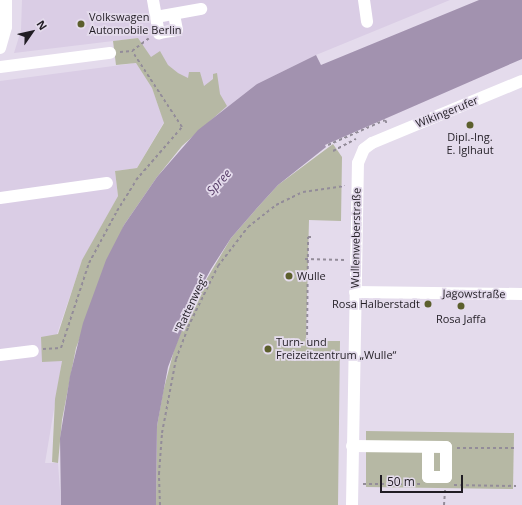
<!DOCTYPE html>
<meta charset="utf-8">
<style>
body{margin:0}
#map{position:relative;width:522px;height:505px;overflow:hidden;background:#e4dbec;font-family:"Open Sans",sans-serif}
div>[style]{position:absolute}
.built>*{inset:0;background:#dacde5}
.green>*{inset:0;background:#b6b8a4}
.water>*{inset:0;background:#a292af}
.path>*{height:2px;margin-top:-1px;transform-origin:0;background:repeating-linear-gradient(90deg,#938c99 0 3px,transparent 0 6px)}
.minor>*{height:12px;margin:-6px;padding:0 6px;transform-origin:6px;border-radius:6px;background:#fff}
.dots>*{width:11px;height:11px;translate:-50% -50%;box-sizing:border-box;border:2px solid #e4dbec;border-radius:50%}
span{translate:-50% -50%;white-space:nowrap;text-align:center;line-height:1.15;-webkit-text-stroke:3.5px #e4dbec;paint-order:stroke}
.poi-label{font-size:11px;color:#211d24}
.left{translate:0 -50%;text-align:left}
.right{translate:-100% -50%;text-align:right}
.street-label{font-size:11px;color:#211d24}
.water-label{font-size:12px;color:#573d68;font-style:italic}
.north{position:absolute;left:12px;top:12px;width:40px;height:40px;-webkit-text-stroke:3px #e4dbec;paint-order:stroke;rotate:56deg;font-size:11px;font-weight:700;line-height:16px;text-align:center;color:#211d24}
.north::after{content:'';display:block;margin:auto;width:14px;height:18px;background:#211d24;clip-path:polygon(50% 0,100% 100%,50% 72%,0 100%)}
.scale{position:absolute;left:380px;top:475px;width:83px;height:18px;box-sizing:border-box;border:2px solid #211d24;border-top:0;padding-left:5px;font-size:12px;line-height:14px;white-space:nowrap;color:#211d24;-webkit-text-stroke:3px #e4dbec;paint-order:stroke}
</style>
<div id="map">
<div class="built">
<i style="clip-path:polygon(22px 0,450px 0,316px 55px,257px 84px,198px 130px,138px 38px,14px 53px,21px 30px)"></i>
<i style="clip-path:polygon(136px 63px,152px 88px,164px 122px,137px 168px,115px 171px,118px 196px,82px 261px,57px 334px,62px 361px,45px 463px,58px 463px,61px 505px,0 505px,0 81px)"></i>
</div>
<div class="green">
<i style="clip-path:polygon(138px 38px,151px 57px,160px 51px,168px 65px,178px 73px,188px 78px,189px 72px,200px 72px,204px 86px,213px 79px,213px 74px,217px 73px,220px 94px,227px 106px,182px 146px,157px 177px,124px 225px,76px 348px,62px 420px,58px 463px,52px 462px,55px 399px,62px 361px,42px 362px,41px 337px,58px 334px,82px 260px,118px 196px,115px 171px,137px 168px,164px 123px,152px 88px,136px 63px,116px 65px,113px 41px)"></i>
<i style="clip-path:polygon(333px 144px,342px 157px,341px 221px,309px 220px,306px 341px,340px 341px,338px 505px,156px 505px,157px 426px,163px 392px,174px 350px,193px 302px,231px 238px,257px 208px,278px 185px)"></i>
<i style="clip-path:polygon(366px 431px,514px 433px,513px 489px,366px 487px)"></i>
</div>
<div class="water">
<i style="clip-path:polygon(479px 0,522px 0,522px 59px,325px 145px,326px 147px,278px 185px,257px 208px,231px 238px,211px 269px,193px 302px,168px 367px,157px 426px,156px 505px,61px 505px,60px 438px,70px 376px,83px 323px,106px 260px,124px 225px,157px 177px,198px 130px,257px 84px,316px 55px,321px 65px)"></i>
</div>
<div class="path">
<i style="left:120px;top:52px;width:12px;rotate:-5deg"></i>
<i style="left:132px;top:51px;width:21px;rotate:-37deg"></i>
<i style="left:328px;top:145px;width:62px;rotate:-23.7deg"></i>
<i style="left:385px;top:120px;width:4px;rotate:63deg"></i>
<i style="left:333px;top:151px;width:26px;rotate:-28deg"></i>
<i style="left:305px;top:259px;width:40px;rotate:1.4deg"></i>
<i style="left:307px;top:341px;width:104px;rotate:-89.4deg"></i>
<i style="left:308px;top:237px;width:4px"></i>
<i style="left:43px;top:349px;width:18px;rotate:-3deg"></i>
<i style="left:61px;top:348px;width:89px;rotate:-71.8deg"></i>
<i style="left:89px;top:263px;width:59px;rotate:-61.7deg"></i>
<i style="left:117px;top:211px;width:36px;rotate:-58deg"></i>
<i style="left:136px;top:180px;width:70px;rotate:-49deg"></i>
<i style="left:182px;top:127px;width:91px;rotate:-123.3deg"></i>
<i style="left:457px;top:448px;width:59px"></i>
<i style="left:363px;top:484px;width:57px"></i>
<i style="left:454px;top:485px;width:62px;rotate:0.9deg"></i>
<i style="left:160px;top:505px;width:31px;rotate:-92deg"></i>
<i style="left:159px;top:474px;width:41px;rotate:-85.8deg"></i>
<i style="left:162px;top:433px;width:75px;rotate:-79.3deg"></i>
<i style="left:176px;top:359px;width:34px;rotate:-69deg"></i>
<i style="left:188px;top:327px;width:68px;rotate:-63.8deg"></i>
<i style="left:218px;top:266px;width:49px;rotate:-52.4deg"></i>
<i style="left:248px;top:227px;width:36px;rotate:-38deg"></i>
<i style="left:276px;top:205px;width:30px;rotate:-26deg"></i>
<i style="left:303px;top:192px;width:42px;rotate:-8.1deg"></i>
<i style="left:444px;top:505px;width:16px;rotate:-86deg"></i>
</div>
<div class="minor">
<i style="left:153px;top:0;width:34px;rotate:80deg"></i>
<i style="left:159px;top:33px;width:18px;rotate:-9deg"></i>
<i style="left:177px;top:30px;width:16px;rotate:-101deg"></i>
<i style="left:364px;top:0;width:22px;rotate:82deg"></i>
<i style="left:156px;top:17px;width:46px;rotate:-10.1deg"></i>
<i style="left:0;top:48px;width:22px;rotate:-74deg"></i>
<i style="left:6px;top:27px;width:27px;rotate:-90deg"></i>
<i style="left:0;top:67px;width:111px;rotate:-7.3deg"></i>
<i style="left:0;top:198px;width:108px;rotate:-8deg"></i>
<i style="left:355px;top:292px;width:167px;rotate:0.7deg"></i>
<i style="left:0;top:355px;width:33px;rotate:-7deg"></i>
<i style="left:352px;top:446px;width:94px;rotate:0.6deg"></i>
<i style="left:446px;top:447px;width:30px;rotate:90deg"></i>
<i style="left:446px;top:477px;width:18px;rotate:180deg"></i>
<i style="left:428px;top:477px;width:30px;rotate:-90deg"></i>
<i style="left:352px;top:505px;width:342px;rotate:-89deg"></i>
<i style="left:358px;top:163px;width:15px;rotate:-67deg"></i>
<i style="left:364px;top:149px;width:10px;rotate:-37deg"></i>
<i style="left:372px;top:143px;width:162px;rotate:-22.5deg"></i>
</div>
<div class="dots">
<i style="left:81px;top:24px;background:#5c5f2d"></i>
<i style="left:470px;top:125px;background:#5c5f2d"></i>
<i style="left:289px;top:276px;background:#5c5f2d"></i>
<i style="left:428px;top:304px;background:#5c5f2d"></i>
<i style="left:461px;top:306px;background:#5c5f2d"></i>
<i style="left:268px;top:349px;background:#5c5f2d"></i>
</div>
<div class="poi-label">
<span class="left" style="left:89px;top:24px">Volkswagen<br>Automobile Berlin</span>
<span style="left:470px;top:144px">Dipl.-Ing.<br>E. Iglhaut</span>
<span class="left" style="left:297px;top:276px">Wulle</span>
<span class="right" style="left:420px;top:304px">Rosa Halberstadt</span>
<span style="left:461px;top:319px">Rosa Jaffa</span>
<span class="left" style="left:276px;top:349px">Turn- und<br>Freizeitzentrum „Wulle“</span>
</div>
<div class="street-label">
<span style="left:447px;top:112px;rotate:-22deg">Wikingerufer</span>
<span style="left:356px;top:238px;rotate:-89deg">Wullenweberstraße</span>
<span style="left:474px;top:294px;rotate:1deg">Jagowstraße</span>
<span style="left:191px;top:304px;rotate:-65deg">"Rattenweg"</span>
</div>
<div class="water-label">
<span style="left:219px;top:182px;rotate:-47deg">Spree</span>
</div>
<div class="north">N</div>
<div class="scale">50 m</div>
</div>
